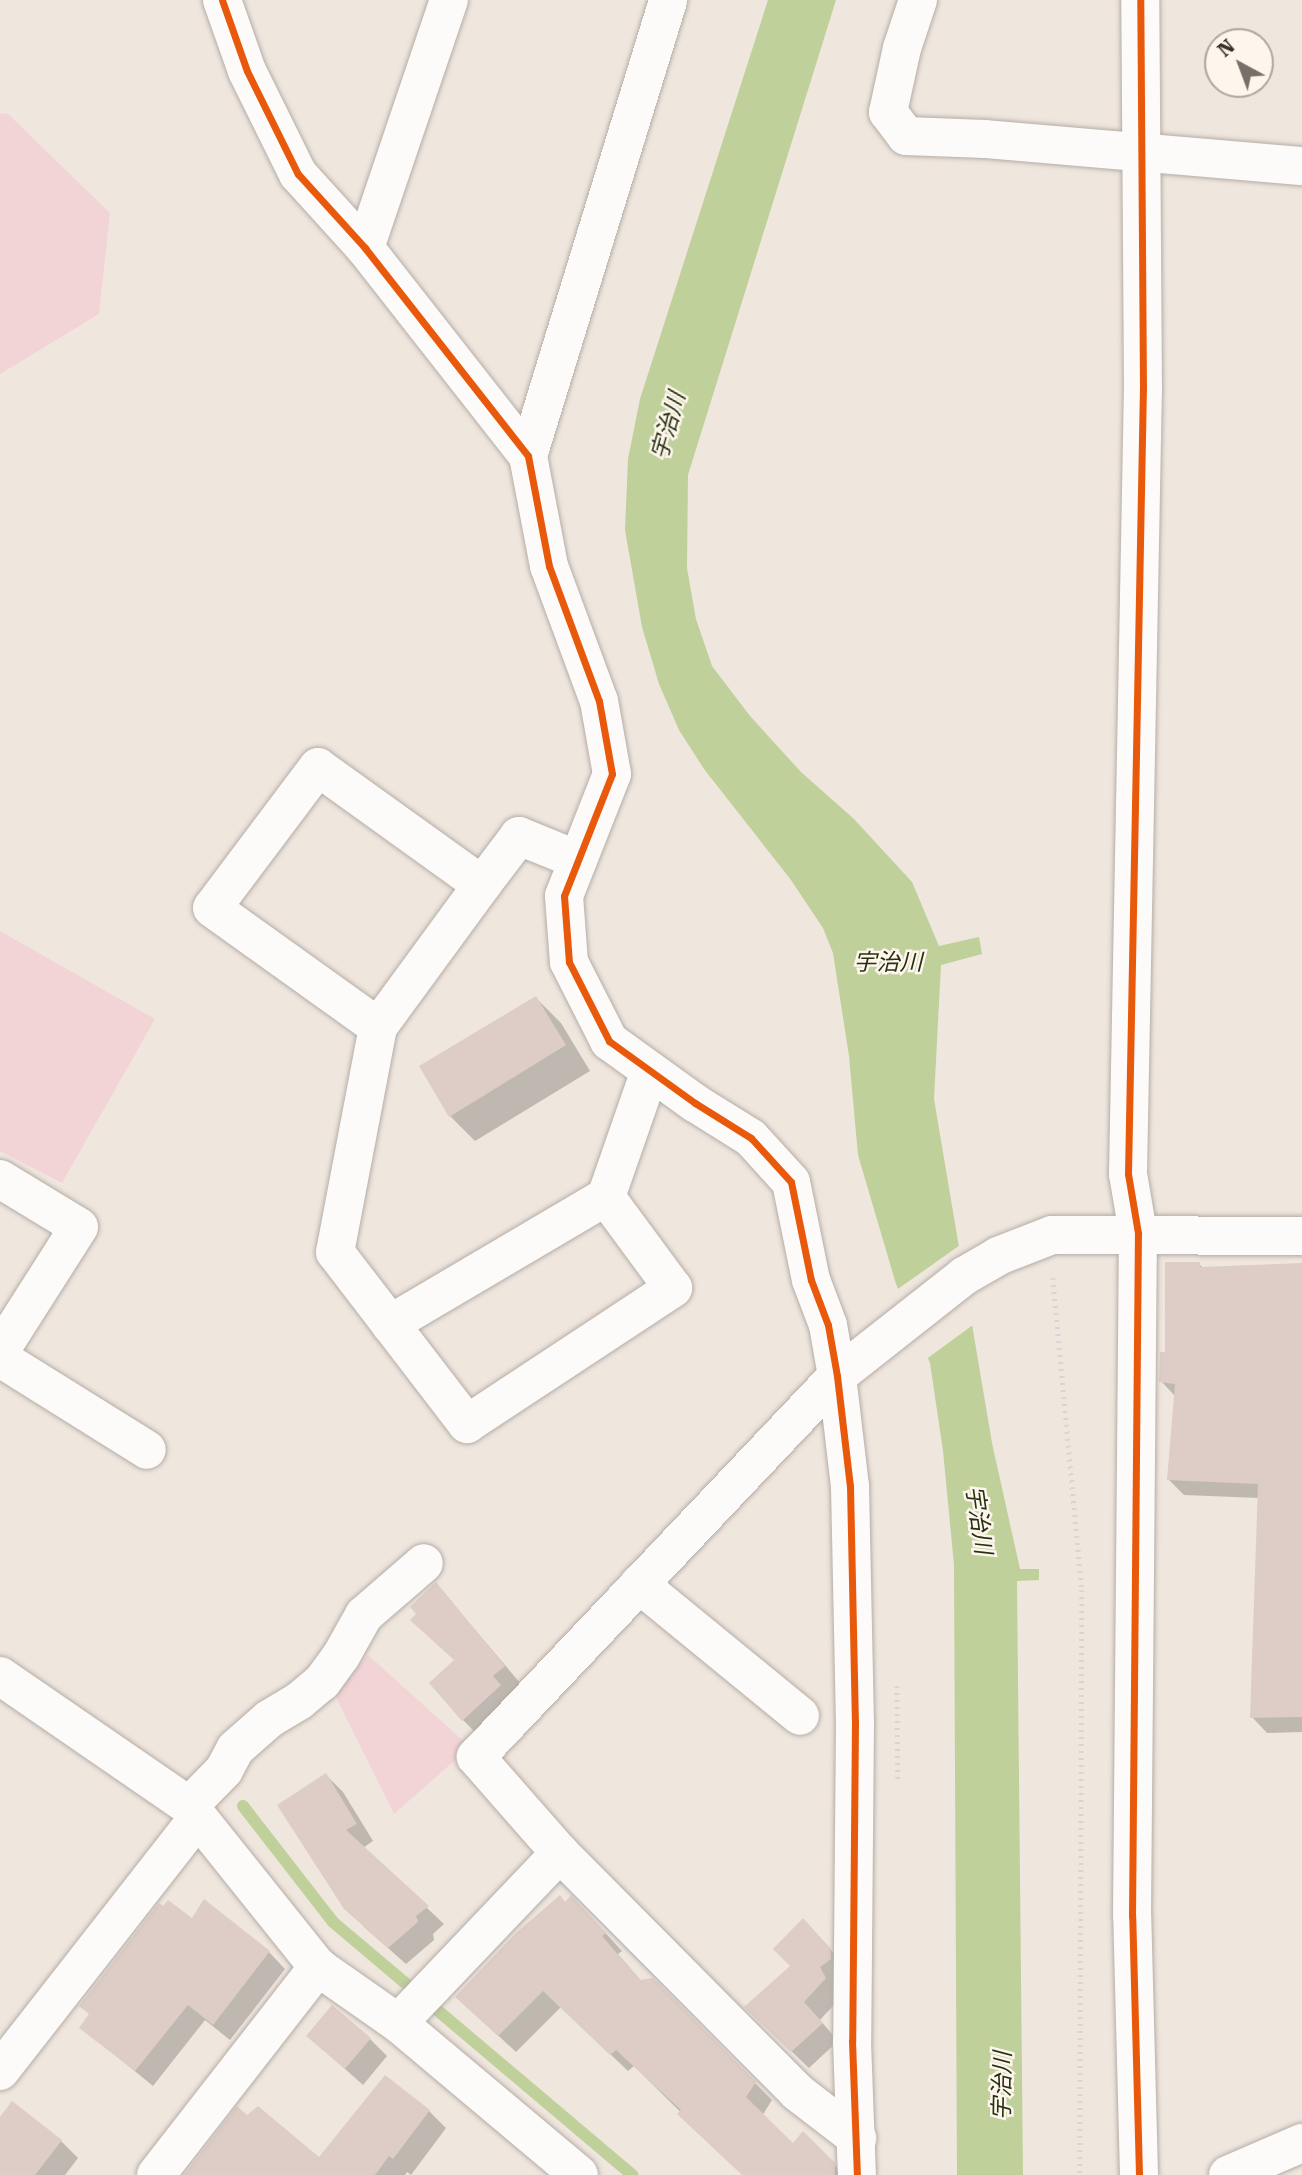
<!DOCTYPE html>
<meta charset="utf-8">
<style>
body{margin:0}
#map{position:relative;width:1302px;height:2175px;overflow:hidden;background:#efe6de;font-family:"Roboto Serif","Noto Sans JP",serif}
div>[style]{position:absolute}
.green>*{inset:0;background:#f3d4d6}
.water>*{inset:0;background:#bfd09a}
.pier>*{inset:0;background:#efe6de}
.shadow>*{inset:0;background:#0003}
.stream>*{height:12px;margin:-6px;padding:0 6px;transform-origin:6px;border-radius:6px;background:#bfd09a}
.building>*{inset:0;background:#ddcdc6}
.path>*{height:4.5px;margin-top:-2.25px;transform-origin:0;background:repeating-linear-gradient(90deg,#d8d6d4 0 2px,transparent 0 7px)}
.roads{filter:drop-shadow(0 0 2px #b4ada6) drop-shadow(0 0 2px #b4ada6)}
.minor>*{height:38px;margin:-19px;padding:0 19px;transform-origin:19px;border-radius:19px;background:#fdfbfa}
.cycleway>*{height:7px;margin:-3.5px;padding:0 3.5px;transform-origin:3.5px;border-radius:3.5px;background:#e8590c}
span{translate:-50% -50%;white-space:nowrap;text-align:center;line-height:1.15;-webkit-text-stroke:5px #fef5ec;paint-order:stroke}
.water-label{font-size:23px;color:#253011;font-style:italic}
.north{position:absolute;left:1204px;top:28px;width:70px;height:70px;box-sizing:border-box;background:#fef5ec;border:2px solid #aea79f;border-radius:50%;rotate:319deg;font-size:19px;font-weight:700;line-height:28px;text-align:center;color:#36312b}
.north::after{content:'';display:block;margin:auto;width:24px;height:32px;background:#77706a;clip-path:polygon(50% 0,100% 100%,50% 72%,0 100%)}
</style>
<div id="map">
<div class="green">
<i style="clip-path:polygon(7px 113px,110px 213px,99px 314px,0 374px,0 114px)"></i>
<i style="clip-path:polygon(0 931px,155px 1019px,62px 1183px,0 1151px)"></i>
<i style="clip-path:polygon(368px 1655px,470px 1747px,394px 1814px,335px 1695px)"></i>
</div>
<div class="water">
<i style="clip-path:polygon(768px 0,836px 0,688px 475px,687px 568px,696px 619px,712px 666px,750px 716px,801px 772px,854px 819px,912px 882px,939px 946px,979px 937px,982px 954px,941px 965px,934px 1099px,992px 1443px,1020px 1569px,1039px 1569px,1039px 1580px,1017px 1581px,1023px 2175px,957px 2175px,954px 1565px,943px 1451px,930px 1363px,896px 1284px,858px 1155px,849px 1056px,833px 953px,823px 928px,791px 880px,704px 769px,679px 730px,659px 684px,642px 627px,625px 530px,628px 459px,640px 399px)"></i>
</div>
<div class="pier">
<i style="clip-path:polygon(963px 1243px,977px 1322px,925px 1360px,895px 1291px)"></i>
</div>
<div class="shadow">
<i style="clip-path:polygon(536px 998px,561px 1023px,590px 1071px,475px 1141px,450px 1116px)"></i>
<i style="clip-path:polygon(1199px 1264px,1204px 1269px,1302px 1264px,1302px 1732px,1267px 1733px,1252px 1717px,1259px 1498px,1184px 1495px,1168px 1479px,1175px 1396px,1161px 1381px,1166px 1354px)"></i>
<i style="clip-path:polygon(436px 1584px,521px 1684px,480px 1737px,463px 1720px,456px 1661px)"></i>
<i style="clip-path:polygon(326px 1775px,343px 1792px,373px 1841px,363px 1848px,444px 1924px,433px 1934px,434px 1940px,406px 1964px,363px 1926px)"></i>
<i style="clip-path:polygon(565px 1904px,588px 1914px,622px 1951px,618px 1954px,642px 1982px,652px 1980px,772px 2100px,762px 2116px,793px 2146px,803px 2133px,844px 2175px,744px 2175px,634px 2066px,628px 2071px,561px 2007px,516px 2052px,475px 2014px)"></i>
<i style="clip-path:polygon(164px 1909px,269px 1952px,285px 1969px,230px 2040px,205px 2020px,153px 2086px,82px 2028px)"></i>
<i style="clip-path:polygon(803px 1920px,848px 1968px,842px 1996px,820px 2020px,838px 2041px,809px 2068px,763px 2024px,793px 1966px)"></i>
<i style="clip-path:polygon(308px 2036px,370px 2039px,387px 2056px,363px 2085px)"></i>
<i style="clip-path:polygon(429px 2111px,446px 2128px,411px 2175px,407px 2172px,405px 2175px,194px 2175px,247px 2117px,319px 2159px)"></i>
<i style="clip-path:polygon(0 2119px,61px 2141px,78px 2158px,65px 2175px,0 2175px)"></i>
</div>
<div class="stream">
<i style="left:243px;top:1806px;width:147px;rotate:52.2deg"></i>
<i style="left:333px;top:1922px;width:392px;rotate:40.2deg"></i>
</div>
<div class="building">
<i style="clip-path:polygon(536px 996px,566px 1045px,449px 1117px,419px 1066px)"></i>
<i style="clip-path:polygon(1165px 1262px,1200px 1262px,1200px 1267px,1302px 1263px,1302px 1717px,1250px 1718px,1258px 1484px,1167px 1480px,1175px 1384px,1159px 1382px,1160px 1352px,1165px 1352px)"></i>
<i style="clip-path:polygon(436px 1582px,505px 1666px,493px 1676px,501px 1685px,462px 1721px,429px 1683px,454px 1660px,410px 1620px,416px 1614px,410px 1607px)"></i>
<i style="clip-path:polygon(326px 1773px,357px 1824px,346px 1830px,429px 1906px,416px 1916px,418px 1922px,388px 1948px,344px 1909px,277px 1805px)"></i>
<i style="clip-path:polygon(560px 1895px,565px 1902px,571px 1895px,606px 1933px,602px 1936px,640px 1980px,653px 1978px,756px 2082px,746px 2097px,793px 2143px,803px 2131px,835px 2163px,835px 2175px,742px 2175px,677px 2114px,681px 2110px,616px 2050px,610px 2055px,543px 1991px,498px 2036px,455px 1997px,516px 1933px)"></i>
<i style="clip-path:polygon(204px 1899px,270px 1951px,213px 2025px,188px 2005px,135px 2071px,79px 2028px,89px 2014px,79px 2006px,159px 1903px,163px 1906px,168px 1900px,192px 1918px)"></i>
<i style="clip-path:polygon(803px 1918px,831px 1949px,831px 1959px,820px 1967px,826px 1978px,804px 2002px,823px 2023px,791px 2052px,744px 2007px,790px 1966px,773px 1949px)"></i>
<i style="clip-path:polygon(332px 2005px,371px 2038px,345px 2069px,306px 2036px)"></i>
<i style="clip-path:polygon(385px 2075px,430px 2110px,393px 2159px,389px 2156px,375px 2175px,184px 2175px,237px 2106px,247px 2115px,258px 2106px,319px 2157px)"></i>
<i style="clip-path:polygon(12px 2101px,62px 2140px,35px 2175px,0 2175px,0 2117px)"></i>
</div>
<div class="path">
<i style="left:1053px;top:1278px;width:313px;rotate:84.7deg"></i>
<i style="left:1082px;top:1590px;width:585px;rotate:90.2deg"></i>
<i style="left:897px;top:1686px;width:96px;rotate:89.4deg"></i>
</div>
<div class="roads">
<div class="minor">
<i style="left:222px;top:0;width:75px;rotate:70.6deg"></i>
<i style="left:247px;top:71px;width:115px;rotate:63.7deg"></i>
<i style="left:298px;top:174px;width:100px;rotate:47.8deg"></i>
<i style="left:365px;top:248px;width:264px;rotate:51.9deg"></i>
<i style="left:528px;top:456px;width:112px;rotate:79.2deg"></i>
<i style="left:549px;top:566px;width:144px;rotate:69.7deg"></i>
<i style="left:599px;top:701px;width:74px;rotate:79.9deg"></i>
<i style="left:612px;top:774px;width:131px;rotate:111.5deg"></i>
<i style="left:564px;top:896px;width:66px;rotate:85.7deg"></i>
<i style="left:569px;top:962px;width:89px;rotate:63.1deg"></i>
<i style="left:609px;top:1041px;width:106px;rotate:35.8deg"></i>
<i style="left:695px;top:1103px;width:66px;rotate:32deg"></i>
<i style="left:751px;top:1138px;width:59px;rotate:47.7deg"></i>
<i style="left:791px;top:1182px;width:100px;rotate:78.5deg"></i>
<i style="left:811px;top:1280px;width:48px;rotate:69.3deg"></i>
<i style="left:828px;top:1325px;width:52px;rotate:80deg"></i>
<i style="left:837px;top:1376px;width:111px;rotate:83.3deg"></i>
<i style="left:850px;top:1486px;width:236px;rotate:88.8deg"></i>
<i style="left:855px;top:1722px;width:319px;rotate:90.5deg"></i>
<i style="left:852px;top:2041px;width:134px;rotate:87.9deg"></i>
<i style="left:918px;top:0;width:51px;rotate:108.4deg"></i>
<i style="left:902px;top:48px;width:66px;rotate:102.3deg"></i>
<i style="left:888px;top:112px;width:30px;rotate:53deg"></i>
<i style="left:906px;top:136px;width:79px;rotate:2.2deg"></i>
<i style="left:985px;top:139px;width:318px;rotate:4.9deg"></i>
<i style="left:365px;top:248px;width:262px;rotate:-71.3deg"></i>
<i style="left:528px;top:456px;width:477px;rotate:-72.9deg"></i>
<i style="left:578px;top:860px;width:64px;rotate:-157.9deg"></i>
<i style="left:519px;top:836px;width:61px;rotate:127.1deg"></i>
<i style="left:482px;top:885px;width:202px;rotate:-144.3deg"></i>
<i style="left:318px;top:767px;width:176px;rotate:126.9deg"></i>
<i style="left:212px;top:908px;width:204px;rotate:35.6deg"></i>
<i style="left:378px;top:1027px;width:229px;rotate:100.8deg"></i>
<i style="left:335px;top:1252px;width:217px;rotate:52.5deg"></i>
<i style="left:467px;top:1424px;width:247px;rotate:-33.4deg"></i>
<i style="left:673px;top:1288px;width:113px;rotate:-126.4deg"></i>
<i style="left:606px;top:1197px;width:133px;rotate:-70.8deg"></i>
<i style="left:378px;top:1027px;width:176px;rotate:-53.8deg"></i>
<i style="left:0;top:1179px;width:92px;rotate:31.3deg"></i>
<i style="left:79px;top:1227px;width:147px;rotate:122.5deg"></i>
<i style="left:390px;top:1324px;width:251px;rotate:-30.5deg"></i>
<i style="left:0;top:1358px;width:173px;rotate:32deg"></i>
<i style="left:639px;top:1584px;width:208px;rotate:39.3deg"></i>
<i style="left:0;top:1676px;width:229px;rotate:34.5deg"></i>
<i style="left:189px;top:1806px;width:206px;rotate:51.3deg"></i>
<i style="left:318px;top:1967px;width:98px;rotate:35deg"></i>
<i style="left:398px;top:2023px;width:236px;rotate:40deg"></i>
<i style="left:189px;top:1806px;width:50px;rotate:-45.8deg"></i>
<i style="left:224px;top:1770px;width:24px;rotate:-62deg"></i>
<i style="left:235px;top:1749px;width:45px;rotate:-41.4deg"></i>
<i style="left:269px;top:1719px;width:35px;rotate:-31deg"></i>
<i style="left:299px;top:1701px;width:30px;rotate:-40deg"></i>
<i style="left:322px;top:1682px;width:32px;rotate:-54deg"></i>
<i style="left:341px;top:1656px;width:47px;rotate:-60.7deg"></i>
<i style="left:364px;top:1615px;width:79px;rotate:-40.9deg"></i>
<i style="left:560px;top:1853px;width:337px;rotate:45.2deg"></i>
<i style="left:797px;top:2092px;width:76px;rotate:37.5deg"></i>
<i style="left:398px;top:2023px;width:235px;rotate:-46.4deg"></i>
<i style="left:560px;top:1853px;width:128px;rotate:-131.2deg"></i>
<i style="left:476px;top:1757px;width:525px;rotate:-46.54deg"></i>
<i style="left:837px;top:1376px;width:162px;rotate:-38.2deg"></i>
<i style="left:964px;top:1276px;width:39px;rotate:-30deg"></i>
<i style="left:998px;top:1256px;width:58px;rotate:-21.3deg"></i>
<i style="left:1052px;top:1235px;width:250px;rotate:0.2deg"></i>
<i style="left:0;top:2071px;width:321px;rotate:-52deg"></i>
<i style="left:156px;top:2175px;width:264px;rotate:-52.1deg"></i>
<i style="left:1139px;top:2175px;width:259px;rotate:-91.5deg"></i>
<i style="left:1132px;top:1916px;width:683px;rotate:-89.5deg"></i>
<i style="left:1138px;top:1233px;width:60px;rotate:-99.6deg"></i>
<i style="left:1128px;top:1174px;width:785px;rotate:-88.91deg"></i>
<i style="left:1143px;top:389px;width:389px;rotate:-90.4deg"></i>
<i style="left:1228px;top:2175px;width:81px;rotate:-23.4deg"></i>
</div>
</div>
<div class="cycleway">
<i style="left:222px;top:0;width:75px;rotate:70.6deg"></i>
<i style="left:247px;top:71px;width:115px;rotate:63.7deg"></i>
<i style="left:298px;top:174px;width:100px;rotate:47.8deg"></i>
<i style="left:365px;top:248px;width:264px;rotate:51.9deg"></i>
<i style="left:528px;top:456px;width:112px;rotate:79.2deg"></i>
<i style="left:549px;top:566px;width:144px;rotate:69.7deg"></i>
<i style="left:599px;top:701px;width:74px;rotate:79.9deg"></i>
<i style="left:612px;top:774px;width:131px;rotate:111.5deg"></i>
<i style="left:564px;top:896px;width:66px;rotate:85.7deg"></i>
<i style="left:569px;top:962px;width:89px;rotate:63.1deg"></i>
<i style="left:609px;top:1041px;width:106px;rotate:35.8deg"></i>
<i style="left:695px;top:1103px;width:66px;rotate:32deg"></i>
<i style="left:751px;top:1138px;width:59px;rotate:47.7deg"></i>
<i style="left:791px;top:1182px;width:100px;rotate:78.5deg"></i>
<i style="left:811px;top:1280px;width:48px;rotate:69.3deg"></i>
<i style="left:828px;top:1325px;width:52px;rotate:80deg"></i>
<i style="left:837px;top:1376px;width:111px;rotate:83.3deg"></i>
<i style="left:850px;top:1486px;width:236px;rotate:88.8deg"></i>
<i style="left:855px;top:1722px;width:319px;rotate:90.5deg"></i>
<i style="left:852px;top:2041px;width:134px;rotate:87.9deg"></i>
<i style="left:1139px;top:2175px;width:259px;rotate:-91.5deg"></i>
<i style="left:1132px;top:1916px;width:683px;rotate:-89.5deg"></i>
<i style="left:1138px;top:1233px;width:60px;rotate:-99.6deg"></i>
<i style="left:1128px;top:1174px;width:785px;rotate:-88.91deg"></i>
<i style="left:1143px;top:389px;width:389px;rotate:-90.4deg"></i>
</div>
<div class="water-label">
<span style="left:669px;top:426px;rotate:-74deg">宇治川</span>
<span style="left:888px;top:963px">宇治川</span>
<span style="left:978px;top:1520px;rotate:82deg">宇治川</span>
<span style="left:1003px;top:2086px;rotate:-89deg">宇治川</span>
</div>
<div class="north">N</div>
</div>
